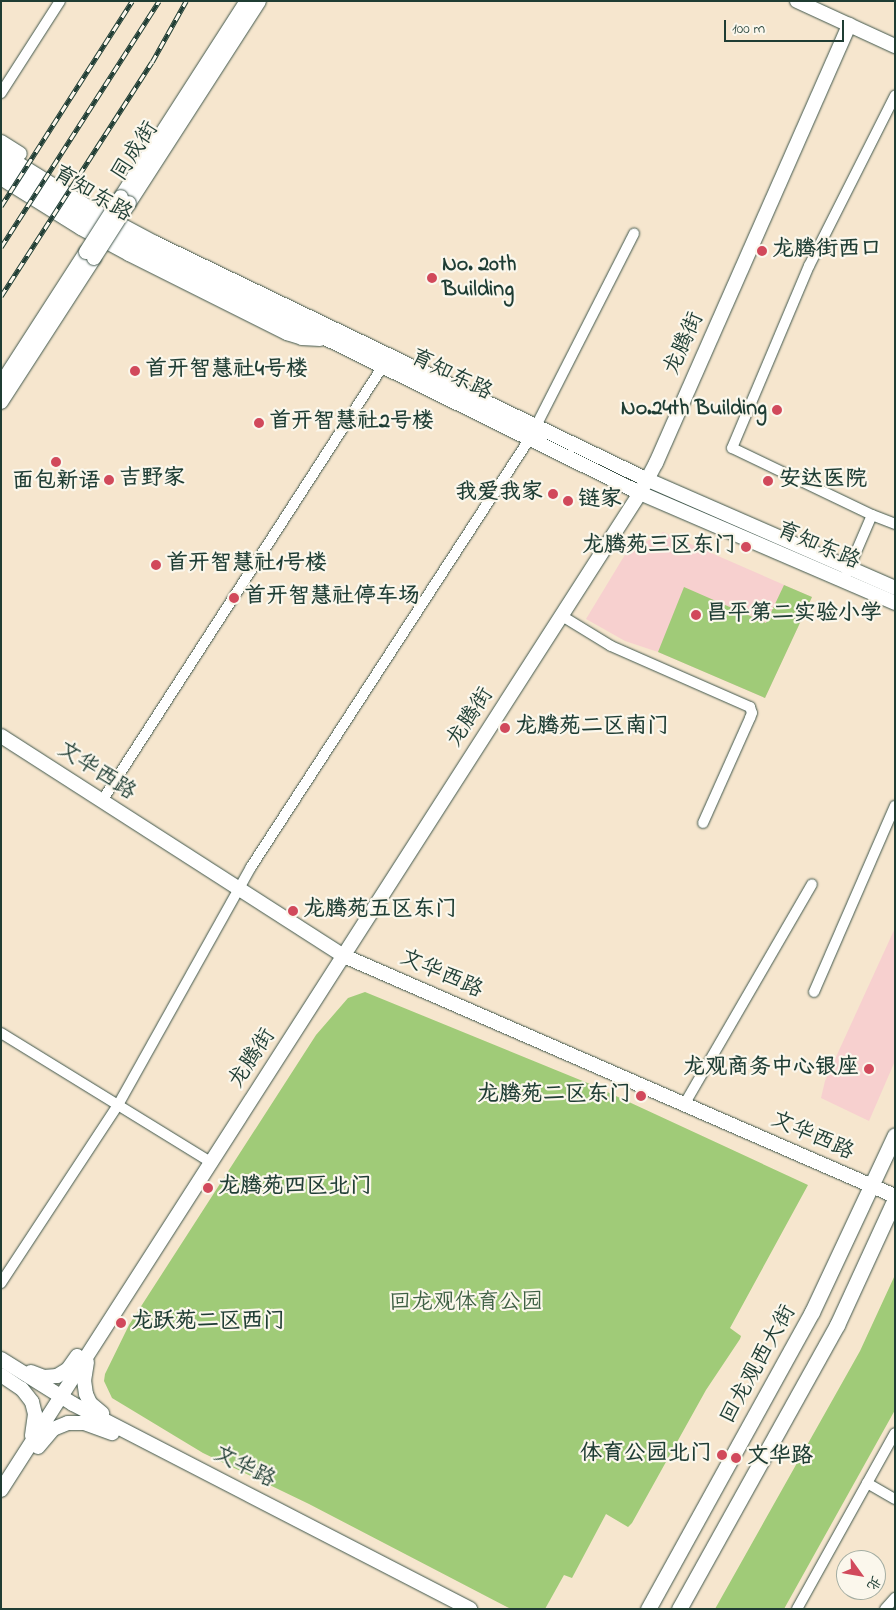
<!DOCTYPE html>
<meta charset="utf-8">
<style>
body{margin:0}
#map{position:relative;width:896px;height:1610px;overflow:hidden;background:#f6e6ce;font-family:"Indie Flower","LXGW WenKai TC",sans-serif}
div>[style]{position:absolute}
.built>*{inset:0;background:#f7d0cf}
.green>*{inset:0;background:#a0cb78}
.roads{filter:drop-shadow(0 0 1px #3f564b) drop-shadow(0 0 1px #3f564b)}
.street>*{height:10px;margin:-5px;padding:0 5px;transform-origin:5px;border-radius:5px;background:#fff}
.secondary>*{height:14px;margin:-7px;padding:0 7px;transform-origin:7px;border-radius:7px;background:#fff}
.primary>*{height:15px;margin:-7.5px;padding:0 7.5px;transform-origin:7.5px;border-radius:7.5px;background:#fff}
.rail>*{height:4.5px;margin-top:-2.25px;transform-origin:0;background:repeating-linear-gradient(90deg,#fbf7ec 0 8px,#1f3d34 0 16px);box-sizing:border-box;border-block:1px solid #1f3d34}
.bridges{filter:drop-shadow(0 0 1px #3f564b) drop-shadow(0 0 1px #3f564b)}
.secondary-bridge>*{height:14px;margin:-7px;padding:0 7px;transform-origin:7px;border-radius:7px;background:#fff}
.dots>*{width:14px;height:14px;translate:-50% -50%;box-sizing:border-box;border:2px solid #fbf7ec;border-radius:50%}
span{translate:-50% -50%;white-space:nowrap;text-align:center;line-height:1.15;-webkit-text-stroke:4.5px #fbf7ec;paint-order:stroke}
.street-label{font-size:22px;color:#1f3d34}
.poi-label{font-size:22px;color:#1f3d34;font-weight:700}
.left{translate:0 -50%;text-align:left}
.right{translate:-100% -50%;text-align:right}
.park-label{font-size:22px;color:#3f6045}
.frame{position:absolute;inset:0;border:2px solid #1f3d34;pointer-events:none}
.north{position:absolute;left:836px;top:1550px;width:50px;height:50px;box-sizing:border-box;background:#fbf7ec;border:1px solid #a3ada2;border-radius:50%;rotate:122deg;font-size:14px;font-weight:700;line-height:20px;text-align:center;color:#1f3d34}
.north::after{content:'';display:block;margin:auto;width:18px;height:22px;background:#d1495b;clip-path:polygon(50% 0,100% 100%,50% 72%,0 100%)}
.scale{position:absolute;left:724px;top:20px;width:120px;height:22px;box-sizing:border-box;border:2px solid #1f3d34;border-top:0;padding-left:6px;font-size:15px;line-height:18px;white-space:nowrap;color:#1f3d34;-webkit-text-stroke:4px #fbf7ec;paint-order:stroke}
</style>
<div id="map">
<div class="built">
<i style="clip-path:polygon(663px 532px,812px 597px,765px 698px,658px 652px,625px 641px,586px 619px,626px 553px)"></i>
<i style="clip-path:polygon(895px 928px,895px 1061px,869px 1121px,821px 1098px,825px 1081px)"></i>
</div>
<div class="green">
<i style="clip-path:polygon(784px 585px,812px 597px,765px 698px,658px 652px,684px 587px,766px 623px)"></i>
<i style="clip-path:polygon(365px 992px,590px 1084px,808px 1185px,730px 1328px,741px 1336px,740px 1339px,706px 1390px,632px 1523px,628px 1527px,606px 1514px,572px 1578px,564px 1575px,545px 1609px,511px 1609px,505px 1606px,309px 1504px,203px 1453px,112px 1398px,104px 1381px,105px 1374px,129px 1325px,316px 1035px,348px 998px)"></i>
<i style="clip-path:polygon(895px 1275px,895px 1410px,784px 1609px,715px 1609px,860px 1351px)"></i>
</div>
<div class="roads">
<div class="street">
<i style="left:1px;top:93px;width:109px;rotate:-57.3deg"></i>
<i style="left:536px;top:426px;width:216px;rotate:-63deg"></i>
<i style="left:872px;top:515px;width:25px;rotate:21deg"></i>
<i style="left:847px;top:573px;width:63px;rotate:-66.7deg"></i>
<i style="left:872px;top:515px;width:155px;rotate:-154.4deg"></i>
<i style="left:732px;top:448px;width:198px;rotate:-67.1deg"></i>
<i style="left:809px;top:266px;width:191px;rotate:-63.2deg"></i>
<i style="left:562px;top:616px;width:57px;rotate:31.5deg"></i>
<i style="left:611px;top:646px;width:152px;rotate:23.7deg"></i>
<i style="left:750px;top:707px;width:6px;rotate:72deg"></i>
<i style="left:752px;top:713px;width:5px;rotate:112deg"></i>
<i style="left:750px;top:718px;width:115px;rotate:114.1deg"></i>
<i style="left:102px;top:801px;width:518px;rotate:-57.14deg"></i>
<i style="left:814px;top:992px;width:203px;rotate:-66.5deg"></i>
<i style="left:1px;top:1033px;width:246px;rotate:31.6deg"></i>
<i style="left:684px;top:1105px;width:255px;rotate:-59.9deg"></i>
<i style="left:1px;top:1283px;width:213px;rotate:-56.7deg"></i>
<i style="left:118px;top:1105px;width:273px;rotate:-60.8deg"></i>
<i style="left:251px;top:867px;width:512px;rotate:-56.96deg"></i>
<i style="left:867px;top:1483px;width:32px;rotate:30deg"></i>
<i style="left:797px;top:1609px;width:201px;rotate:-60.9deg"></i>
<i style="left:885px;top:1609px;width:15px;rotate:-48deg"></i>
</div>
<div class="secondary">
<i style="left:797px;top:1px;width:108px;rotate:24.7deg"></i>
<i style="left:1px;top:142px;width:22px;rotate:32deg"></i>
<i style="left:1px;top:153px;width:108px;rotate:31.8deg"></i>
<i style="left:93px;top:210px;width:70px;rotate:28deg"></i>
<i style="left:155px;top:243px;width:547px;rotate:25.68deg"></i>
<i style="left:648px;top:480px;width:270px;rotate:23.6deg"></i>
<i style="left:1px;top:164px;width:102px;rotate:31.8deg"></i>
<i style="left:88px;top:218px;width:53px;rotate:29.5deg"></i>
<i style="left:134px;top:244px;width:564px;rotate:26.2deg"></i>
<i style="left:640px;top:493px;width:278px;rotate:23.3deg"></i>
<i style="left:1px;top:178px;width:94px;rotate:32deg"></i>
<i style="left:81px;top:228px;width:55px;rotate:28.4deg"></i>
<i style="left:129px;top:254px;width:177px;rotate:26.6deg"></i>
<i style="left:287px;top:333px;width:16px;rotate:18deg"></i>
<i style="left:302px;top:338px;width:18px;rotate:3deg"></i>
<i style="left:121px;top:197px;width:233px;rotate:-57.3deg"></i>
<i style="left:129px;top:203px;width:240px;rotate:-57.2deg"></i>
<i style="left:1px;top:384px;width:157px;rotate:-57.2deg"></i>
<i style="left:1px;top:402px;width:171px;rotate:-57.1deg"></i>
<i style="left:1px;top:736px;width:407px;rotate:32.7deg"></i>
<i style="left:344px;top:956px;width:601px;rotate:23.54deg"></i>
<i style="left:1px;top:1359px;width:85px;rotate:32deg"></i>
<i style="left:73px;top:1404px;width:447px;rotate:27.3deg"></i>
<i style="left:87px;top:1362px;width:18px;rotate:99deg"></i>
<i style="left:84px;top:1380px;width:14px;rotate:82deg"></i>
<i style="left:86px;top:1394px;width:10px;rotate:66deg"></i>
<i style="left:90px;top:1403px;width:16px;rotate:40deg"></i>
<i style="left:31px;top:1372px;width:14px;rotate:21deg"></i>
<i style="left:44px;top:1377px;width:13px;rotate:-4deg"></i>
<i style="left:57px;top:1376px;width:13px;rotate:-32deg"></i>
<i style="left:68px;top:1369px;width:16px;rotate:-55deg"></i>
<i style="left:1px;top:1375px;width:25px;rotate:34deg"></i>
<i style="left:22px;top:1389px;width:16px;rotate:52deg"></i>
<i style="left:32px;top:1402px;width:12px;rotate:76deg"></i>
<i style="left:35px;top:1414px;width:22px;rotate:98deg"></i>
<i style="left:38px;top:1447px;width:23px;rotate:-50deg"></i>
<i style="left:53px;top:1429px;width:16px;rotate:-22deg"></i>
<i style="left:68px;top:1423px;width:16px"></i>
<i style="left:84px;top:1423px;width:30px;rotate:20deg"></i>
<i style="left:1px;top:1490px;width:1184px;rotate:-57.34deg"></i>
<i style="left:640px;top:493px;width:34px;rotate:-62deg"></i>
<i style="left:656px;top:463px;width:479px;rotate:-66.2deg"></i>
</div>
<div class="primary">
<i style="left:648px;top:1609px;width:339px;rotate:-61.1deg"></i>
<i style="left:812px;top:1312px;width:195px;rotate:-64.9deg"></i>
<i style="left:679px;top:1609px;width:325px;rotate:-60.9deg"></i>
<i style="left:837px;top:1325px;width:139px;rotate:-65.3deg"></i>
</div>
</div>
<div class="rail">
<i style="left:1px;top:206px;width:243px;rotate:-57.4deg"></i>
<i style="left:1px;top:247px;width:292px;rotate:-57.3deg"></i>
<i style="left:1px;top:296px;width:278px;rotate:-57.2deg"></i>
<i style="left:152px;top:62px;width:70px;rotate:-60.9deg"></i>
</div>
<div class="bridges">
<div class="secondary-bridge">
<i style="left:86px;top:252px;width:65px;rotate:-57.5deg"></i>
<i style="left:94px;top:258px;width:65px;rotate:-57.5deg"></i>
</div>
</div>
<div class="dots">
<i style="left:762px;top:251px;background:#d1495b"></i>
<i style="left:432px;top:278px;background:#d1495b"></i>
<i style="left:135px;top:371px;background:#d1495b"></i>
<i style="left:777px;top:410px;background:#d1495b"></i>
<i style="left:259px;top:423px;background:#d1495b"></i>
<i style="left:56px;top:462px;background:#d1495b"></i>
<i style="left:109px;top:480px;background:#d1495b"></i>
<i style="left:768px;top:481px;background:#d1495b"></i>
<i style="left:553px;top:494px;background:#d1495b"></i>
<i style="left:568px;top:501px;background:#d1495b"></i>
<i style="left:746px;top:547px;background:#d1495b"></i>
<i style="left:156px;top:565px;background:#d1495b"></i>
<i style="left:234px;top:598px;background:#d1495b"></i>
<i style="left:696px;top:615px;background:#d1495b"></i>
<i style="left:505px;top:728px;background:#d1495b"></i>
<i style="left:293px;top:911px;background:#d1495b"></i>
<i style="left:869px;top:1069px;background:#d1495b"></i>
<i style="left:641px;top:1096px;background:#d1495b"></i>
<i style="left:208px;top:1188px;background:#d1495b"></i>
<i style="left:121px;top:1323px;background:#d1495b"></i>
<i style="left:722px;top:1455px;background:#d1495b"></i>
<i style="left:736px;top:1458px;background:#d1495b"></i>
</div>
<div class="street-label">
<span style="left:136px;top:152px;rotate:-57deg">同成街</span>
<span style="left:92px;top:195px;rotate:31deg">育知东路</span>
<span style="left:685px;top:344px;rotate:-66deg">龙腾街</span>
<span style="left:451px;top:376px;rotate:26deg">育知东路</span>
<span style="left:818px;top:547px;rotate:23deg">育知东路</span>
<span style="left:471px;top:718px;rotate:-57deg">龙腾街</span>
<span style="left:96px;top:772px;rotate:33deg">文华西路</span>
<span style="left:441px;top:975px;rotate:24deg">文华西路</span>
<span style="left:253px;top:1059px;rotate:-57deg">龙腾街</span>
<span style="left:812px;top:1137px;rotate:24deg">文华西路</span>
<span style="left:759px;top:1365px;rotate:-61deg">回龙观西大街</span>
<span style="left:244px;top:1468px;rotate:27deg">文华路</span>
</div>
<div class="poi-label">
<span class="left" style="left:772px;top:251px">龙腾街西口</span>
<span class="left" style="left:442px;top:278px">No. 20th<br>Building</span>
<span class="left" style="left:145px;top:371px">首开智慧社4号楼</span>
<span class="right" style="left:767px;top:410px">No.24th Building</span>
<span class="left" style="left:269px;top:423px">首开智慧社2号楼</span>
<span class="left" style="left:119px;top:480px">吉野家</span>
<span class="left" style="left:779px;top:481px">安达医院</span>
<span style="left:56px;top:483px">面包新语</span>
<span class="right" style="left:543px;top:494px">我爱我家</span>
<span class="left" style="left:578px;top:501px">链家</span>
<span class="right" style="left:736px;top:547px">龙腾苑三区东门</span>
<span class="left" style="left:166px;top:565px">首开智慧社1号楼</span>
<span class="left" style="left:244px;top:598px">首开智慧社停车场</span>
<span class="left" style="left:706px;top:615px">昌平第二实验小学</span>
<span class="left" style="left:515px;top:728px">龙腾苑二区南门</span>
<span class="left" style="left:303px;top:911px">龙腾苑五区东门</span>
<span class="right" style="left:859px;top:1069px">龙观商务中心银座</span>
<span class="right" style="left:631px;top:1096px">龙腾苑二区东门</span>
<span class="left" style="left:218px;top:1188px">龙腾苑四区北门</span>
<span class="left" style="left:131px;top:1323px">龙跃苑二区西门</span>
<span class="right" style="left:712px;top:1455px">体育公园北门</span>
<span class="left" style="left:747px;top:1458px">文华路</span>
</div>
<div class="park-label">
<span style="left:466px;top:1304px">回龙观体育公园</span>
</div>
<div class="frame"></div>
<div class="north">北</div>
<div class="scale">100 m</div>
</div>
